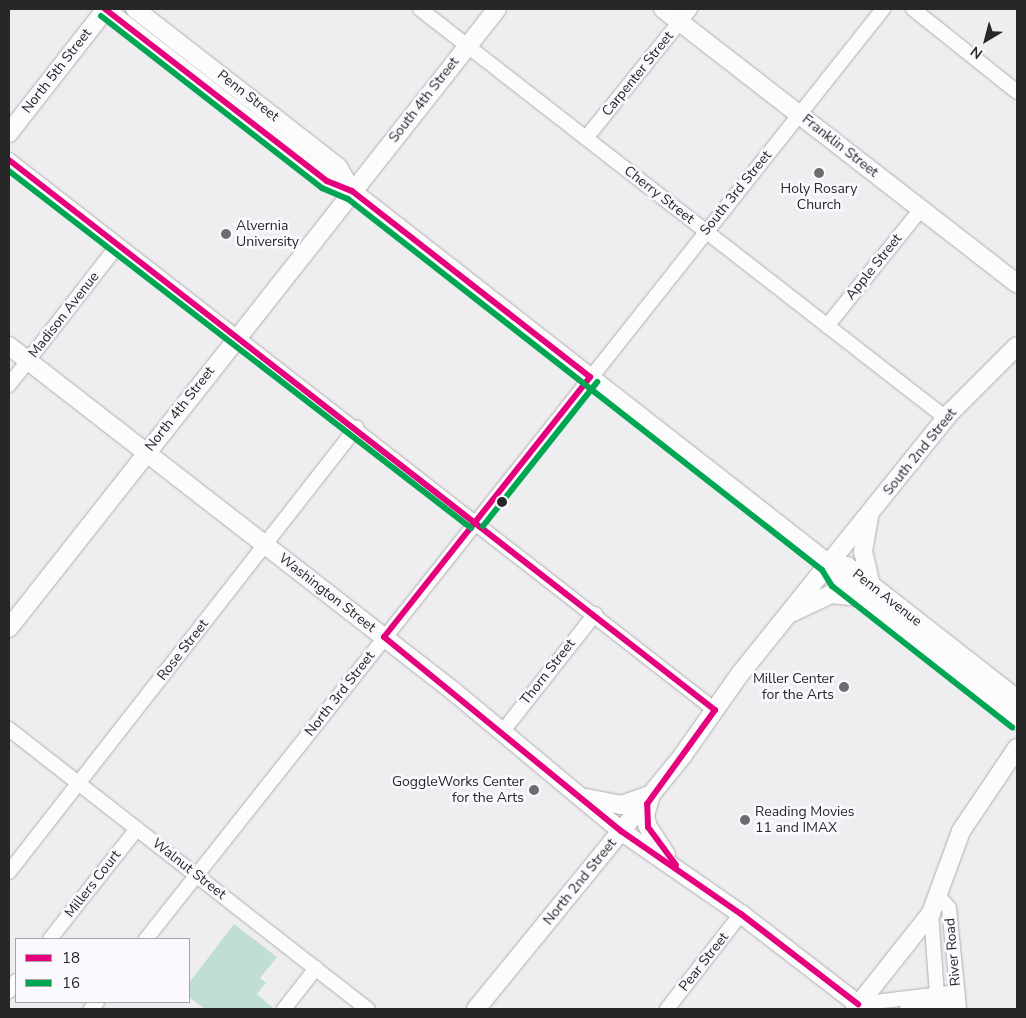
<!DOCTYPE html>
<style>
body{margin:0}
#map{position:relative;width:1026px;height:1018px;overflow:hidden;background:#eeedf0;font-family:"Nunito Sans",sans-serif}
div>[style]{position:absolute}
.green>*{inset:0;background:#c0ded2}
.roads{filter:drop-shadow(0 0 1px #afaeb0) drop-shadow(0 0 1px #afaeb0)}
.minor>*{height:14px;margin:-7px;padding:0 7px;transform-origin:7px;border-radius:7px;background:#fcfcfd}
.major>*{height:18px;margin:-9px;padding:0 9px;transform-origin:9px;border-radius:9px;background:#fcfcfd}
.bus-1>*{height:6px;margin:-3px;padding:0 3px;transform-origin:3px;border-radius:3px;background:#e5007d}
.bus-2>*{height:6px;margin:-3px;padding:0 3px;transform-origin:3px;border-radius:3px;background:#00a651}
.dots>*{width:14px;height:14px;translate:-50% -50%;box-sizing:border-box;border:2px solid #fcf9fe;border-radius:50%}
span{translate:-50% -50%;white-space:nowrap;text-align:center;line-height:1.15;-webkit-text-stroke:5px #fcf9fe;paint-order:stroke}
.street-label{font-size:14px;color:#272728}
.poi-label{font-size:14px;color:#272728}
.left{translate:0 -50%;text-align:left}
.right{translate:-100% -50%;text-align:right}
.frame{position:absolute;inset:0;border:10px solid #272728;pointer-events:none}
.legend{position:absolute;left:15px;top:938px;width:175px;height:65px;box-sizing:border-box;background:#fcf9fe;border:1px solid #a7a5a8;margin:0;padding:6px 9px;list-style:none;font-size:15px;color:#272728}
.legend li{display:flex;align-items:center;gap:10px;height:25px}
.legend b{width:25px;border:1px solid #a7a5a8}
.north{position:absolute;left:961px;top:15px;width:50px;height:50px;-webkit-text-stroke:4px #fcf9fe;paint-order:stroke;rotate:217deg;font-size:14px;font-weight:700;line-height:20px;text-align:center;color:#272728}
.north::after{content:'';display:block;margin:auto;width:18px;height:22px;background:#272728;clip-path:polygon(50% 0,100% 100%,50% 72%,0 100%)}
</style>
<div id="map">
<div class="green">
<i style="clip-path:polygon(234px 924px,277px 957px,260px 978px,266px 983px,257px 994px,274px 1009px,205px 1009px,189px 997px,189px 983px)"></i>
</div>
<div class="roads">
<div class="minor">
<i style="left:420px;top:9px;width:666px;rotate:37.87deg"></i>
<i style="left:913px;top:9px;width:133px;rotate:38.6deg"></i>
<i style="left:586px;top:138px;width:166px;rotate:-51.1deg"></i>
<i style="left:9px;top:160px;width:895px;rotate:37.92deg"></i>
<i style="left:827px;top:326px;width:150px;rotate:-51.2deg"></i>
<i style="left:9px;top:385px;width:177px;rotate:-52.1deg"></i>
<i style="left:9px;top:729px;width:455px;rotate:38deg"></i>
<i style="left:503px;top:731px;width:149px;rotate:-51.8deg"></i>
<i style="left:9px;top:872px;width:564px;rotate:-51.99deg"></i>
<i style="left:940px;top:898px;width:13px;rotate:48deg"></i>
<i style="left:949px;top:908px;width:101px;rotate:84.3deg"></i>
<i style="left:931px;top:913px;width:96px;rotate:85.8deg"></i>
<i style="left:50px;top:939px;width:140px;rotate:-51.7deg"></i>
<i style="left:146px;top:939px;width:1187px;rotate:-51.6deg"></i>
<i style="left:9px;top:991px;width:12px;rotate:-55deg"></i>
<i style="left:858px;top:1004px;width:100px;rotate:-6.9deg"></i>
<i style="left:91px;top:1009px;width:9px;rotate:-49deg"></i>
<i style="left:284px;top:1009px;width:52px;rotate:-52deg"></i>
<i style="left:667px;top:1009px;width:120px;rotate:-52.1deg"></i>
<i style="left:907px;top:1009px;width:39px;rotate:-6deg"></i>
</div>
<div class="major">
<i style="left:105px;top:9px;width:281px;rotate:37.8deg"></i>
<i style="left:327px;top:181px;width:27px;rotate:22deg"></i>
<i style="left:352px;top:191px;width:606px;rotate:38.02deg"></i>
<i style="left:829px;top:564px;width:17px;rotate:62deg"></i>
<i style="left:837px;top:579px;width:229px;rotate:38.1deg"></i>
<i style="left:135px;top:9px;width:257px;rotate:37.9deg"></i>
<i style="left:338px;top:167px;width:28px;rotate:60deg"></i>
<i style="left:663px;top:9px;width:448px;rotate:37.8deg"></i>
<i style="left:9px;top:133px;width:157px;rotate:-52deg"></i>
<i style="left:9px;top:346px;width:561px;rotate:37.83deg"></i>
<i style="left:452px;top:690px;width:220px;rotate:39.8deg"></i>
<i style="left:621px;top:831px;width:146px;rotate:34.7deg"></i>
<i style="left:741px;top:914px;width:148px;rotate:37.6deg"></i>
<i style="left:869px;top:517px;width:35px;rotate:100deg"></i>
<i style="left:863px;top:551px;width:35px;rotate:77deg"></i>
<i style="left:829px;top:564px;width:18px;rotate:6deg"></i>
<i style="left:847px;top:566px;width:216px;rotate:38deg"></i>
<i style="left:793px;top:612px;width:42px;rotate:-25.3deg"></i>
<i style="left:831px;top:594px;width:29px;rotate:6deg"></i>
<i style="left:9px;top:628px;width:788px;rotate:-51.75deg"></i>
<i style="left:586px;top:798px;width:36px;rotate:11deg"></i>
<i style="left:621px;top:805px;width:28px;rotate:-19deg"></i>
<i style="left:650px;top:798px;width:19px;rotate:106deg"></i>
<i style="left:645px;top:816px;width:11px;rotate:75deg"></i>
<i style="left:648px;top:827px;width:33px;rotate:57deg"></i>
<i style="left:476px;top:1009px;width:328px;rotate:-50.8deg"></i>
<i style="left:683px;top:755px;width:99px;rotate:-54.9deg"></i>
<i style="left:740px;top:674px;width:336px;rotate:-51.2deg"></i>
<i style="left:951px;top:412px;width:93px;rotate:-45deg"></i>
<i style="left:855px;top:1009px;width:122px;rotate:-51.6deg"></i>
<i style="left:931px;top:913px;width:87px;rotate:-69.9deg"></i>
<i style="left:961px;top:831px;width:100px;rotate:-56deg"></i>
</div>
</div>
<div class="bus-1">
<i style="left:105px;top:9px;width:281px;rotate:37.8deg"></i>
<i style="left:327px;top:181px;width:27px;rotate:22deg"></i>
<i style="left:352px;top:191px;width:302px;rotate:38deg"></i>
<i style="left:9px;top:160px;width:895px;rotate:37.92deg"></i>
<i style="left:384px;top:637px;width:306px;rotate:39.3deg"></i>
<i style="left:621px;top:831px;width:146px;rotate:34.7deg"></i>
<i style="left:741px;top:914px;width:148px;rotate:37.6deg"></i>
<i style="left:384px;top:637px;width:332px;rotate:-51.6deg"></i>
<i style="left:676px;top:865px;width:47px;rotate:-126.4deg"></i>
<i style="left:648px;top:827px;width:23px;rotate:-92deg"></i>
<i style="left:647px;top:804px;width:116px;rotate:-54.1deg"></i>
</div>
<div class="bus-2">
<i style="left:101px;top:16px;width:280px;rotate:37.9deg"></i>
<i style="left:322px;top:188px;width:28px;rotate:23deg"></i>
<i style="left:348px;top:199px;width:602px;rotate:38.05deg"></i>
<i style="left:822px;top:570px;width:19px;rotate:58deg"></i>
<i style="left:832px;top:586px;width:229px;rotate:38.1deg"></i>
<i style="left:9px;top:171px;width:584px;rotate:37.69deg"></i>
<i style="left:483px;top:526px;width:184px;rotate:-51.6deg"></i>
</div>
<div class="dots">
<i style="left:819px;top:173px;background:#6d6c6e"></i>
<i style="left:226px;top:234px;background:#6d6c6e"></i>
<i style="left:502px;top:502px;background:#272728"></i>
<i style="left:844px;top:687px;background:#6d6c6e"></i>
<i style="left:534px;top:790px;background:#6d6c6e"></i>
<i style="left:745px;top:820px;background:#6d6c6e"></i>
</div>
<div class="street-label">
<span style="left:57px;top:71px;rotate:-52deg">North 5th Street</span>
<span style="left:638px;top:74px;rotate:-51deg">Carpenter Street</span>
<span style="left:248px;top:96px;rotate:38deg">Penn Street</span>
<span style="left:424px;top:100px;rotate:-52deg">South 4th Street</span>
<span style="left:840px;top:146px;rotate:38deg">Franklin Street</span>
<span style="left:736px;top:193px;rotate:-51deg">South 3rd Street</span>
<span style="left:659px;top:195px;rotate:38deg">Cherry Street</span>
<span style="left:874px;top:267px;rotate:-51deg">Apple Street</span>
<span style="left:64px;top:315px;rotate:-52deg">Madison Avenue</span>
<span style="left:180px;top:409px;rotate:-52deg">North 4th Street</span>
<span style="left:920px;top:452px;rotate:-51deg">South 2nd Street</span>
<span style="left:327px;top:593px;rotate:38deg">Washington Street</span>
<span style="left:887px;top:598px;rotate:38deg">Penn Avenue</span>
<span style="left:183px;top:650px;rotate:-52deg">Rose Street</span>
<span style="left:548px;top:672px;rotate:-52deg">Thorn Street</span>
<span style="left:340px;top:694px;rotate:-52deg">North 3rd Street</span>
<span style="left:189px;top:869px;rotate:38deg">Walnut Street</span>
<span style="left:580px;top:882px;rotate:-51deg">North 2nd Street</span>
<span style="left:93px;top:884px;rotate:-52deg">Millers Court</span>
<span style="left:953px;top:952px;rotate:-95deg">River Road</span>
<span style="left:704px;top:962px;rotate:-52deg">Pear Street</span>
</div>
<div class="poi-label">
<span style="left:819px;top:197px">Holy Rosary<br>Church</span>
<span class="left" style="left:236px;top:234px">Alvernia<br>University</span>
<span class="right" style="left:834px;top:687px">Miller Center<br>for the Arts</span>
<span class="right" style="left:524px;top:790px">GoggleWorks Center<br>for the Arts</span>
<span class="left" style="left:755px;top:820px">Reading Movies<br>11 and IMAX</span>
</div>
<div class="frame"></div>
<ul class="legend">
<li><b style="height:6px;background:#e5007d"></b>18</li>
<li><b style="height:6px;background:#00a651"></b>16</li>
</ul>
<div class="north">N</div>
</div>
